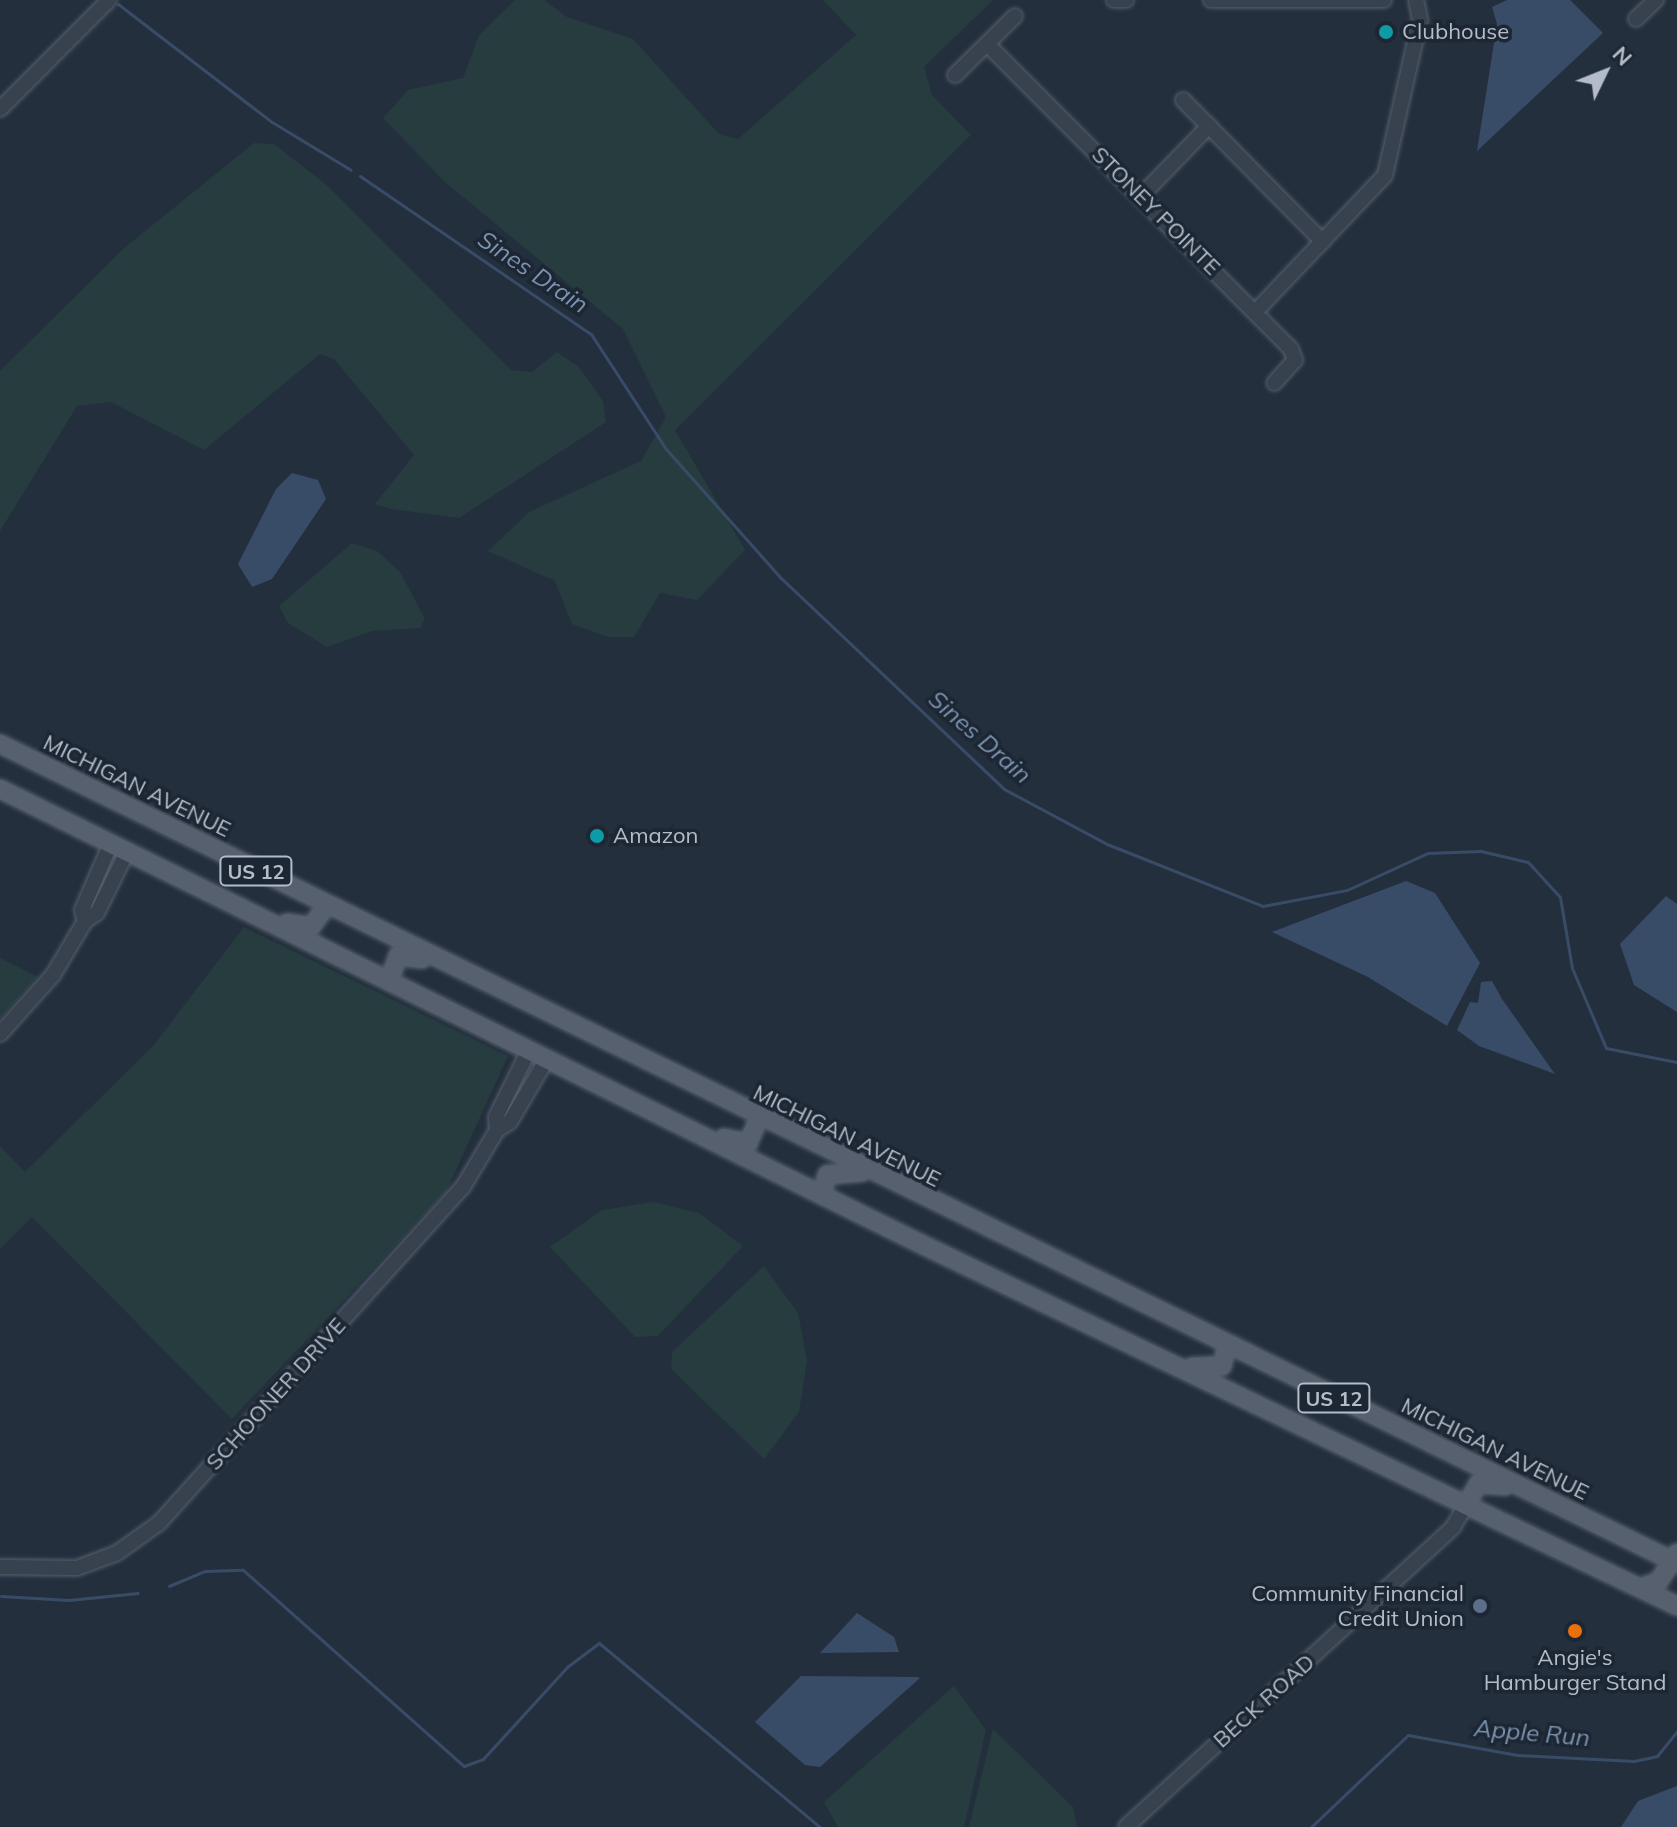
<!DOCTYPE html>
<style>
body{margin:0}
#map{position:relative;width:1677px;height:1827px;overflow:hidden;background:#242f3e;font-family:Mulish,sans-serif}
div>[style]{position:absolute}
.green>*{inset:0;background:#263c3f}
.water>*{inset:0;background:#394c67}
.stream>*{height:3px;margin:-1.5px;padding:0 1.5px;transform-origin:1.5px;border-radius:1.5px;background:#394c67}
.roads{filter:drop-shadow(0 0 2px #565f6c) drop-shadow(0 0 2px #565f6c)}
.minor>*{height:14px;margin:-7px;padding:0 7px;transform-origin:7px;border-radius:7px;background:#38414e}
.major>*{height:18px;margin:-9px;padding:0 9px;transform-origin:9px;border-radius:9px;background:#56606e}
.dots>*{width:22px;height:22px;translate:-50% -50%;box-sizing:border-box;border:4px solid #1d2633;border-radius:50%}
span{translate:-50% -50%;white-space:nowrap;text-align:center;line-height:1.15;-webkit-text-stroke:7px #1d2633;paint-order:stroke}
.shield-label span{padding:2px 6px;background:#1d2633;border:2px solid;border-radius:6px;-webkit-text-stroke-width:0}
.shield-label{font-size:20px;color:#b4bcc9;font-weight:700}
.poi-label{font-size:22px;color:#b4bcc9}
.left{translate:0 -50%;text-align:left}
.right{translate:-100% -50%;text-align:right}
.street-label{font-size:22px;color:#b4bcc9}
.water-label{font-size:24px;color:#7c92b1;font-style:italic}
.north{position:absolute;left:1565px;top:32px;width:80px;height:80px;-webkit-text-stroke:6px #1d2633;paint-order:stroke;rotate:47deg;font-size:22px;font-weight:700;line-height:32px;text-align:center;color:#b4bcc9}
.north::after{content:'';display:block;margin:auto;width:28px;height:36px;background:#b4bcc9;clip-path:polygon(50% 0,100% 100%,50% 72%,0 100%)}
</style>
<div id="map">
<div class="green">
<i style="clip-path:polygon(515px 0,544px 0,567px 17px,633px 39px,719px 134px,738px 139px,856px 35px,823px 0,993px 0,924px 67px,932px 95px,971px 135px,675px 430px,745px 550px,697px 600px,660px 593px,634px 637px,608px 637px,572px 624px,555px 581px,488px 551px,529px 512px,641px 461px,666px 417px,623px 329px,445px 182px,383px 118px,408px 90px,463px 78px,479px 35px)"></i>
<i style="clip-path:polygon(254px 143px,274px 144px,328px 186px,511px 370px,532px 372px,557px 352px,579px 367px,603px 401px,606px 422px,459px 518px,391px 509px,375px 504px,414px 455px,334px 359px,320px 354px,204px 450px,111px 402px,77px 406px,0 531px,0 371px,123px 249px)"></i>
<i style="clip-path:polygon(352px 543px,377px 551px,400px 572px,425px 619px,420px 628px,372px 631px,327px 647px,288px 623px,279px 606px)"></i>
<i style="clip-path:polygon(244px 927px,508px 1056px,446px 1192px,232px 1419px,32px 1217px,0 1249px,0 1146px,25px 1172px,153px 1046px)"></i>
<i style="clip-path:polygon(0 958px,38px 977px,0 1019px)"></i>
<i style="clip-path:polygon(654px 1202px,699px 1213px,743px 1246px,658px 1336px,635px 1337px,550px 1247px,602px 1210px)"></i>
<i style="clip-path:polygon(764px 1266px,798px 1313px,807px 1360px,799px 1412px,764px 1459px,671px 1369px,672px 1352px)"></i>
<i style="clip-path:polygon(954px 1686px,986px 1730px,964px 1827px,838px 1827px,824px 1802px)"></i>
<i style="clip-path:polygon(993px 1729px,1073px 1807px,1077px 1827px,969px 1827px)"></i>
</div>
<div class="water">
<i style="clip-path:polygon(1507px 0,1570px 0,1603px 33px,1477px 151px,1497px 24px,1492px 7px)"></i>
<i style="clip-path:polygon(292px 473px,318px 480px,326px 499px,272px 579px,252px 587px,238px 564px,276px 489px)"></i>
<i style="clip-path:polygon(1406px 881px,1435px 893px,1480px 963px,1447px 1026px,1368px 977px,1272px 932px)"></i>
<i style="clip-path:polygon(1666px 896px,1677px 904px,1677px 1012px,1634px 985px,1620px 944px)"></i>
<i style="clip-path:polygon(1492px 981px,1502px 999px,1555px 1074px,1479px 1046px,1457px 1030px,1470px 1002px,1478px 1003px,1481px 982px)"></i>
<i style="clip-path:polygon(857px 1613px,894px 1637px,899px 1652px,820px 1653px)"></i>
<i style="clip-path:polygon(801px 1676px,917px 1677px,920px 1678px,820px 1767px,805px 1765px,755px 1722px)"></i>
<i style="clip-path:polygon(1677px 1786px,1677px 1827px,1621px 1827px,1638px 1801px)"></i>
</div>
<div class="stream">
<i style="left:118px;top:4px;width:194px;rotate:37.5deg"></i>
<i style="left:272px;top:122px;width:92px;rotate:31.3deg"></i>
<i style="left:360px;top:176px;width:280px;rotate:34.4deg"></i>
<i style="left:591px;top:334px;width:137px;rotate:56.9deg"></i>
<i style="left:666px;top:449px;width:173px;rotate:48.3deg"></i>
<i style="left:781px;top:578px;width:307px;rotate:43.4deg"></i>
<i style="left:1004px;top:789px;width:117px;rotate:28.1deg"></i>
<i style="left:1107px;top:844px;width:168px;rotate:21.7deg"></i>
<i style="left:1263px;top:906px;width:86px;rotate:-10.8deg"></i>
<i style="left:1347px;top:890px;width:89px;rotate:-24.6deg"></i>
<i style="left:1428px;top:853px;width:53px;rotate:-2.2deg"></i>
<i style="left:1481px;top:851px;width:48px;rotate:13.2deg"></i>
<i style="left:1528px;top:862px;width:47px;rotate:47.6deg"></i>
<i style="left:1560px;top:897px;width:72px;rotate:80.4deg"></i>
<i style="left:1572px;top:968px;width:87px;rotate:67deg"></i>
<i style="left:1606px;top:1048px;width:72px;rotate:11.2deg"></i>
<i style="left:169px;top:1586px;width:39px;rotate:-23deg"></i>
<i style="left:205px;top:1571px;width:38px;rotate:-2deg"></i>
<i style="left:243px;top:1570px;width:295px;rotate:41.6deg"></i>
<i style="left:464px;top:1766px;width:20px;rotate:-20deg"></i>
<i style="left:483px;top:1759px;width:125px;rotate:-47.6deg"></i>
<i style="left:567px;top:1667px;width:40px;rotate:-37deg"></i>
<i style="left:599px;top:1643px;width:288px;rotate:39.8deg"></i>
<i style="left:1px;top:1596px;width:68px;rotate:3.4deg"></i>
<i style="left:69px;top:1600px;width:69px;rotate:-5.8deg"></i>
<i style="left:1311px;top:1827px;width:134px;rotate:-43.5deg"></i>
<i style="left:1408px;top:1735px;width:111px;rotate:10.4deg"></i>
<i style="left:1517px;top:1755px;width:117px;rotate:2.9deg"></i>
<i style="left:1634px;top:1761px;width:24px;rotate:-12deg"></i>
<i style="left:1657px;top:1756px;width:32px;rotate:-51deg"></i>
</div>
<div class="roads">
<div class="minor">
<i style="left:1114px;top:0;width:12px"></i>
<i style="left:1211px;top:0;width:173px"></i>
<i style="left:1636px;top:19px;width:28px;rotate:-44deg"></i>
<i style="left:988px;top:45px;width:429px;rotate:45.1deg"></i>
<i style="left:1291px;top:349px;width:12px;rotate:70deg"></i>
<i style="left:1295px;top:360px;width:31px;rotate:132deg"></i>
<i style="left:955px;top:75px;width:84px;rotate:-44.5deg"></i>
<i style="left:1183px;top:100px;width:199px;rotate:45.4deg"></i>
<i style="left:0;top:109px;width:154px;rotate:-45deg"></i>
<i style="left:1141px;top:196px;width:98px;rotate:-45.8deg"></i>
<i style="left:1257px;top:310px;width:186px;rotate:-46.5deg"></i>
<i style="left:1385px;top:175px;width:159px;rotate:-77.3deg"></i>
<i style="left:1420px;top:20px;width:20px;rotate:-101deg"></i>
<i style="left:111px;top:843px;width:73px;rotate:113.4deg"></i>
<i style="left:82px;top:910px;width:11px;rotate:75deg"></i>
<i style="left:85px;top:921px;width:14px;rotate:-34deg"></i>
<i style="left:97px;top:913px;width:68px;rotate:-63.8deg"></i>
<i style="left:0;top:1034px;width:79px;rotate:-48.1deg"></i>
<i style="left:53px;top:975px;width:63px;rotate:-59.3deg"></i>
<i style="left:529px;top:1050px;width:75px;rotate:116.2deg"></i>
<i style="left:496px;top:1117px;width:13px;rotate:86deg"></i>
<i style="left:497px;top:1130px;width:15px;rotate:-32deg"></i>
<i style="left:510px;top:1122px;width:73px;rotate:-59.6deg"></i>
<i style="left:0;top:1567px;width:77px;rotate:0.7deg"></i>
<i style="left:77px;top:1568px;width:43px;rotate:-20.6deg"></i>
<i style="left:117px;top:1553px;width:52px;rotate:-35.5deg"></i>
<i style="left:159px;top:1523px;width:453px;rotate:-47.9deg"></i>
<i style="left:463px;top:1187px;width:66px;rotate:-59.2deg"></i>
<i style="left:1126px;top:1827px;width:444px;rotate:-42.5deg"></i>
<i style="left:1453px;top:1527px;width:26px;rotate:-59deg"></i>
</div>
<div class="major">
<i style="left:0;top:744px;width:1866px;rotate:26.03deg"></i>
<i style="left:0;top:789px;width:1029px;rotate:26.29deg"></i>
<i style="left:923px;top:1245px;width:836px;rotate:25.58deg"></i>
<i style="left:287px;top:923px;width:24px;rotate:9deg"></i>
<i style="left:311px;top:927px;width:26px;rotate:-54deg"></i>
<i style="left:389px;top:981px;width:27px;rotate:-70deg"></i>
<i style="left:398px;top:956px;width:24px;rotate:7deg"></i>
<i style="left:724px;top:1138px;width:25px;rotate:12deg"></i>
<i style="left:748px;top:1143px;width:27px;rotate:-66deg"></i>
<i style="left:822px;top:1195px;width:21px;rotate:-76deg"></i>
<i style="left:827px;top:1175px;width:35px;rotate:-5deg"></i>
<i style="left:1192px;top:1367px;width:30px;rotate:-2deg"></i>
<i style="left:1222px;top:1366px;width:21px;rotate:-76deg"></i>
<i style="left:1466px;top:1505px;width:24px;rotate:-60deg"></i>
<i style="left:1478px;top:1484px;width:27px;rotate:4deg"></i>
<i style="left:1641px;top:1588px;width:19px;rotate:-21deg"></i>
<i style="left:1659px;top:1581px;width:33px;rotate:-57deg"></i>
</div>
</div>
<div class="dots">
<i style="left:1386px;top:32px;background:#0f9aa8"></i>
<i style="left:597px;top:836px;background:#0f9aa8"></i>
<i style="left:1480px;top:1606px;background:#5c6f8a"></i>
<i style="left:1575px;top:1631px;background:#e8710a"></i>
</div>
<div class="shield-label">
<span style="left:256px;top:871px">US 12</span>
<span style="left:1334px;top:1398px">US 12</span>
</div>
<div class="poi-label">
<span class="left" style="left:1402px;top:32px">Clubhouse</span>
<span class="left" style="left:613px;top:836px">Amazon</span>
<span class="right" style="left:1464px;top:1606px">Community Financial<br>Credit Union</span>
<span style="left:1575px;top:1670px">Angie's<br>Hamburger Stand</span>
</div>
<div class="street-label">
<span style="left:1156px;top:211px;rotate:45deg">STONEY POINTE</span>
<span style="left:137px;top:786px;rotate:26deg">MICHIGAN AVENUE</span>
<span style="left:847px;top:1136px;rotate:26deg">MICHIGAN AVENUE</span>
<span style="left:276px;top:1394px;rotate:-48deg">SCHOONER DRIVE</span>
<span style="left:1495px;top:1449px;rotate:26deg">MICHIGAN AVENUE</span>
<span style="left:1264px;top:1701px;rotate:-42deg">BECK ROAD</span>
</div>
<div class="water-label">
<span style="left:533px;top:272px;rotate:34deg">Sines Drain</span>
<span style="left:980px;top:737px;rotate:41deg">Sines Drain</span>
<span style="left:1532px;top:1733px;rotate:5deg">Apple Run</span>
</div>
<div class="north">N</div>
</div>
